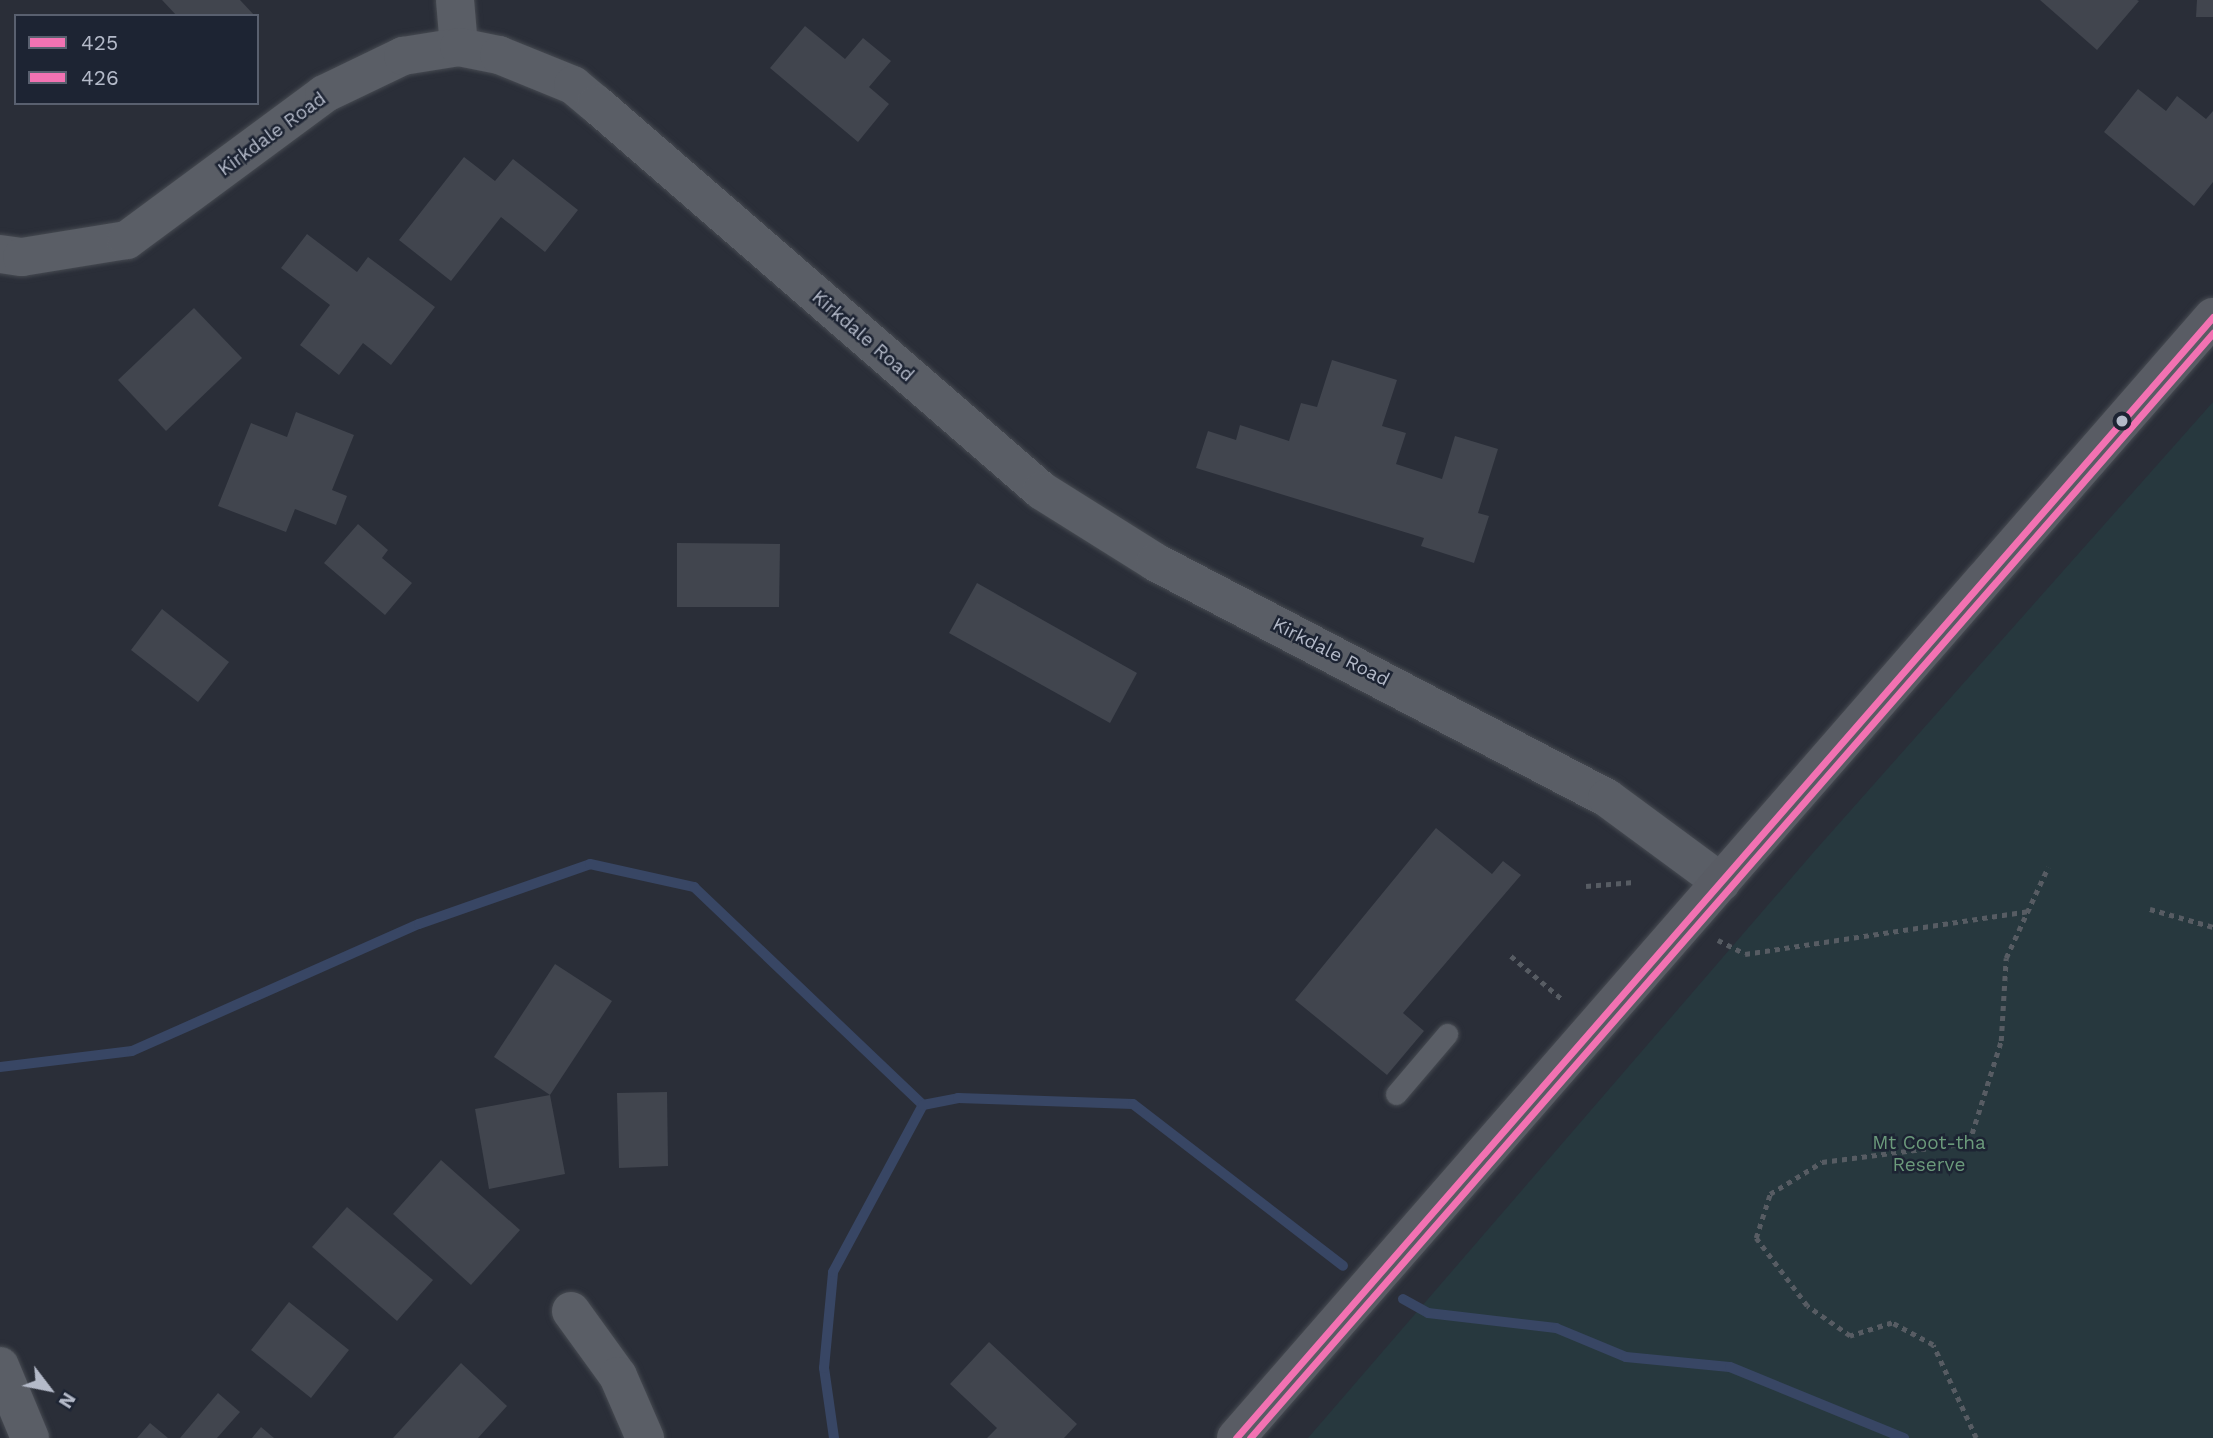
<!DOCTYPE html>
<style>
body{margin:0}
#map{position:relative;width:2213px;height:1438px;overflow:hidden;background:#2a2e38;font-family:"Work Sans",sans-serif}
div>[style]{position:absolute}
.green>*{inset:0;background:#27383e}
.stream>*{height:10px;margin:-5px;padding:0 5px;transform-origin:5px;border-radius:5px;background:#384664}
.building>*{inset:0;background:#41454e}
.path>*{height:4.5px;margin-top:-2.25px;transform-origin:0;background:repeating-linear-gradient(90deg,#575c63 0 5px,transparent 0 10px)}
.roads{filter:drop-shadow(0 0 2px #464a51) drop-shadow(0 0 2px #464a51)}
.lane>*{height:21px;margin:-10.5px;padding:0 10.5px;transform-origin:10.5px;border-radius:10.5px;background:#5a5e66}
.street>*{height:38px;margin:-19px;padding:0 19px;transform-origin:19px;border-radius:19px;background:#5a5e66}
.secondary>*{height:38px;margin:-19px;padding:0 19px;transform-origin:19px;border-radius:19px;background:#595c64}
.bus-1>*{height:7px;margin:-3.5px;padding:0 3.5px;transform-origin:3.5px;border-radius:3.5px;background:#f272b2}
.bus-2>*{height:7px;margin:-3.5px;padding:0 3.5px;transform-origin:3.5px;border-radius:3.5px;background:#f272b2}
.dots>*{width:19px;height:19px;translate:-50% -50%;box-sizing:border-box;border:4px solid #1d2433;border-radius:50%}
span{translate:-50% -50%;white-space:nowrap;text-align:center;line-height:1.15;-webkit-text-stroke:5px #1d2433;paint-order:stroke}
.street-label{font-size:19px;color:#b4bac9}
.park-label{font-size:19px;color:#6b9a7b}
.legend{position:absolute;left:14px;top:14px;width:245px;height:91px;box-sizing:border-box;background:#1d2433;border:2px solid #59606f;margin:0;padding:9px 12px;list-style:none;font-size:21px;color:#b4bac9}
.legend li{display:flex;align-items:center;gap:14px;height:35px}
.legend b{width:35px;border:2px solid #59606f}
.north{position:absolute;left:14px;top:1354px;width:70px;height:70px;-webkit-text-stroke:5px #1d2433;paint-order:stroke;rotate:122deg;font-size:19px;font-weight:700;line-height:28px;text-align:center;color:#b4bac9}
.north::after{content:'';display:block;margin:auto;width:24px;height:32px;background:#b4bac9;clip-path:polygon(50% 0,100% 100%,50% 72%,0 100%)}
</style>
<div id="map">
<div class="green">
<i style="clip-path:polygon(2213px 402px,2213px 1438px,1308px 1438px,1812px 854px)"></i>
</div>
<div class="stream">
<i style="left:0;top:1067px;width:133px;rotate:-6.9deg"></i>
<i style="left:132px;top:1051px;width:314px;rotate:-23.9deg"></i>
<i style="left:419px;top:924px;width:181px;rotate:-19.3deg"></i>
<i style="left:590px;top:864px;width:107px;rotate:12.5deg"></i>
<i style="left:694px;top:887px;width:316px;rotate:43.6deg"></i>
<i style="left:1403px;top:1299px;width:29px;rotate:29deg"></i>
<i style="left:1428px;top:1313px;width:129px;rotate:6.7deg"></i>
<i style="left:1556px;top:1328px;width:76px;rotate:22.5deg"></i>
<i style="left:1626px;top:1357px;width:104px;rotate:5.5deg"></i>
<i style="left:1730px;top:1367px;width:188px;rotate:22.2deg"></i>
<i style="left:834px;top:1438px;width:71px;rotate:-98.1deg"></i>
<i style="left:824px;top:1368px;width:96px;rotate:-84.6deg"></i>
<i style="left:833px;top:1272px;width:190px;rotate:-61.7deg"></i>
<i style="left:923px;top:1105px;width:36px;rotate:-11deg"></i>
<i style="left:958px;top:1098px;width:175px;rotate:2deg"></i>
<i style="left:1133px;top:1104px;width:265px;rotate:37.6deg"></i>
</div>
<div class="building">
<i style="clip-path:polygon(162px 0,240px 0,255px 16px,177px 16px)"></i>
<i style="clip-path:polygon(2040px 0,2137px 0,2139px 1px,2097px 50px)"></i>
<i style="clip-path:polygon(2197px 0,2213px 0,2213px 17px,2196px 17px)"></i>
<i style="clip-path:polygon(805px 26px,845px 59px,863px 38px,891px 61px,869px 87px,889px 104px,858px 142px,770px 68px)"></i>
<i style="clip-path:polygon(2138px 89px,2166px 111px,2177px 96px,2206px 119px,2213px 111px,2213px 182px,2194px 206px,2104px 132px)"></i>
<i style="clip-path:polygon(464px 157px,495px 181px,513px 159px,578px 210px,545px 252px,501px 217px,451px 281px,399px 240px)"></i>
<i style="clip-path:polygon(307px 234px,357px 272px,368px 257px,435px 307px,391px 365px,363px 343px,339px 375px,300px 345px,330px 305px,281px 268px)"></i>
<i style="clip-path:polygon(194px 308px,242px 358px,166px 431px,118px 380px)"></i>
<i style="clip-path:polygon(1332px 360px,1397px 380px,1382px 426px,1406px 433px,1396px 464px,1442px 479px,1455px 436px,1498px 449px,1478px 513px,1489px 516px,1474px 563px,1421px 546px,1424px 538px,1196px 468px,1208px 431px,1236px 440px,1240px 425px,1289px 441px,1301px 403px,1317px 407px)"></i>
<i style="clip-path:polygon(296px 412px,354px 435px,332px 490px,347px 496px,336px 525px,295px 509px,286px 532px,218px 506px,251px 423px,287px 437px)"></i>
<i style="clip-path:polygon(358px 524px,388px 550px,382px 558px,412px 583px,385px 615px,324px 563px)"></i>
<i style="clip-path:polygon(677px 543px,780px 544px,779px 607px,677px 607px)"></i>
<i style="clip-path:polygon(977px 583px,1137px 673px,1110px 723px,949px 633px)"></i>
<i style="clip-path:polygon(162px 609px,229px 662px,198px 702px,131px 650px)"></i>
<i style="clip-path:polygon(1436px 828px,1492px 874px,1503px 861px,1521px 875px,1403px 1013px,1424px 1031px,1387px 1075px,1295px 1000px)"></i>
<i style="clip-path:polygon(555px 964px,612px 1001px,550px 1095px,494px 1057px)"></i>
<i style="clip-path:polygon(667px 1092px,668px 1166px,619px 1168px,617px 1093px)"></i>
<i style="clip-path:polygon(550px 1095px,565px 1174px,489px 1189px,475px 1109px)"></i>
<i style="clip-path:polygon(441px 1160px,520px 1230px,471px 1285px,393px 1214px)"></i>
<i style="clip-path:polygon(347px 1207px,433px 1280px,397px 1321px,312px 1247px)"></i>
<i style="clip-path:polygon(289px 1302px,349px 1350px,311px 1398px,251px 1350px)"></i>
<i style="clip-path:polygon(989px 1342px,1077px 1424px,1064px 1438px,987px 1438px,997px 1428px,950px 1384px)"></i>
<i style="clip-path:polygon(461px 1363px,507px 1406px,478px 1438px,393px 1438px)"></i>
<i style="clip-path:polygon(218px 1393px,240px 1412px,217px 1438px,180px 1438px)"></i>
<i style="clip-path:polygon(150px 1423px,168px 1438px,137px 1438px)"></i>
<i style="clip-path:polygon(261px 1427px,274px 1438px,252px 1438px)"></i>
</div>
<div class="path">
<i style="left:1586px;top:886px;width:48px;rotate:-4.8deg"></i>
<i style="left:2150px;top:909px;width:66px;rotate:15.9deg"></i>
<i style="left:1718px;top:940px;width:30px;rotate:27deg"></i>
<i style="left:1745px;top:954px;width:286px;rotate:-8.6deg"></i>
<i style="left:1511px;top:956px;width:68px;rotate:40.2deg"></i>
<i style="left:1976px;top:1438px;width:102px;rotate:-114.8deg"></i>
<i style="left:1933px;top:1345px;width:47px;rotate:-151.8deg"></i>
<i style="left:1892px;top:1323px;width:44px;rotate:162.8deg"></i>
<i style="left:1850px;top:1336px;width:52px;rotate:-145.1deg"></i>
<i style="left:1807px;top:1306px;width:85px;rotate:-126.9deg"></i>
<i style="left:1756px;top:1238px;width:46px;rotate:-72.3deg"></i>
<i style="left:1770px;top:1194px;width:61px;rotate:-31.6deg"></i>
<i style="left:1822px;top:1162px;width:148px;rotate:-7.4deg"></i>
<i style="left:1969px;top:1143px;width:107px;rotate:-72.6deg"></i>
<i style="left:2001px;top:1041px;width:83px;rotate:-86.6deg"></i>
<i style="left:2006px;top:958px;width:100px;rotate:-65.2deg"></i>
</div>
<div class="roads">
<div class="lane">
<i style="left:1396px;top:1094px;width:79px;rotate:-49.6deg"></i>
</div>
<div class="street">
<i style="left:455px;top:0;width:47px;rotate:85.1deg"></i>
<i style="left:0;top:254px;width:22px;rotate:8deg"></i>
<i style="left:22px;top:257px;width:106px;rotate:-9.2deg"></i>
<i style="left:127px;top:240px;width:245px;rotate:-36.5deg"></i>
<i style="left:324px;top:94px;width:88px;rotate:-25.7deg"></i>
<i style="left:403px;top:56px;width:57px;rotate:-9.1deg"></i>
<i style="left:459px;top:47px;width:41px;rotate:11.3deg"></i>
<i style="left:499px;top:55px;width:80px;rotate:22.1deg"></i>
<i style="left:573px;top:85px;width:30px;rotate:40deg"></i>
<i style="left:596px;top:104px;width:590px;rotate:40.95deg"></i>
<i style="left:1042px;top:491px;width:133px;rotate:32.1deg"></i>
<i style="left:1155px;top:562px;width:510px;rotate:27.57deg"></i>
<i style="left:1607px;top:798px;width:142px;rotate:36.4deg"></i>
<i style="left:571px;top:1311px;width:80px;rotate:54.1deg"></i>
<i style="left:618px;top:1376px;width:68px;rotate:66.5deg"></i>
<i style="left:0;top:1366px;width:78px;rotate:67.4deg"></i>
</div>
<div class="secondary">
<i style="left:1236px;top:1438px;width:1487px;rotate:-48.93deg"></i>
</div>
</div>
<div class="bus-1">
<i style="left:1236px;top:1438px;width:1487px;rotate:-48.93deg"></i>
</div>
<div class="bus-2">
<i style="left:1250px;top:1438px;width:1466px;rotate:-48.93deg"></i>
</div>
<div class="dots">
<i style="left:2122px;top:421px;background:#b4bac9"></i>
</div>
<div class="street-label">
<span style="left:272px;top:134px;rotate:-36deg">Kirkdale Road</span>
<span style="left:863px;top:336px;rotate:41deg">Kirkdale Road</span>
<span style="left:1331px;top:652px;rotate:27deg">Kirkdale Road</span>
</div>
<div class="park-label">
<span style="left:1929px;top:1154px">Mt Coot-tha<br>Reserve</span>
</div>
<ul class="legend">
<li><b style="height:9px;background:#f272b2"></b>425</li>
<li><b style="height:9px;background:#f272b2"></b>426</li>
</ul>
<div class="north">N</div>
</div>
